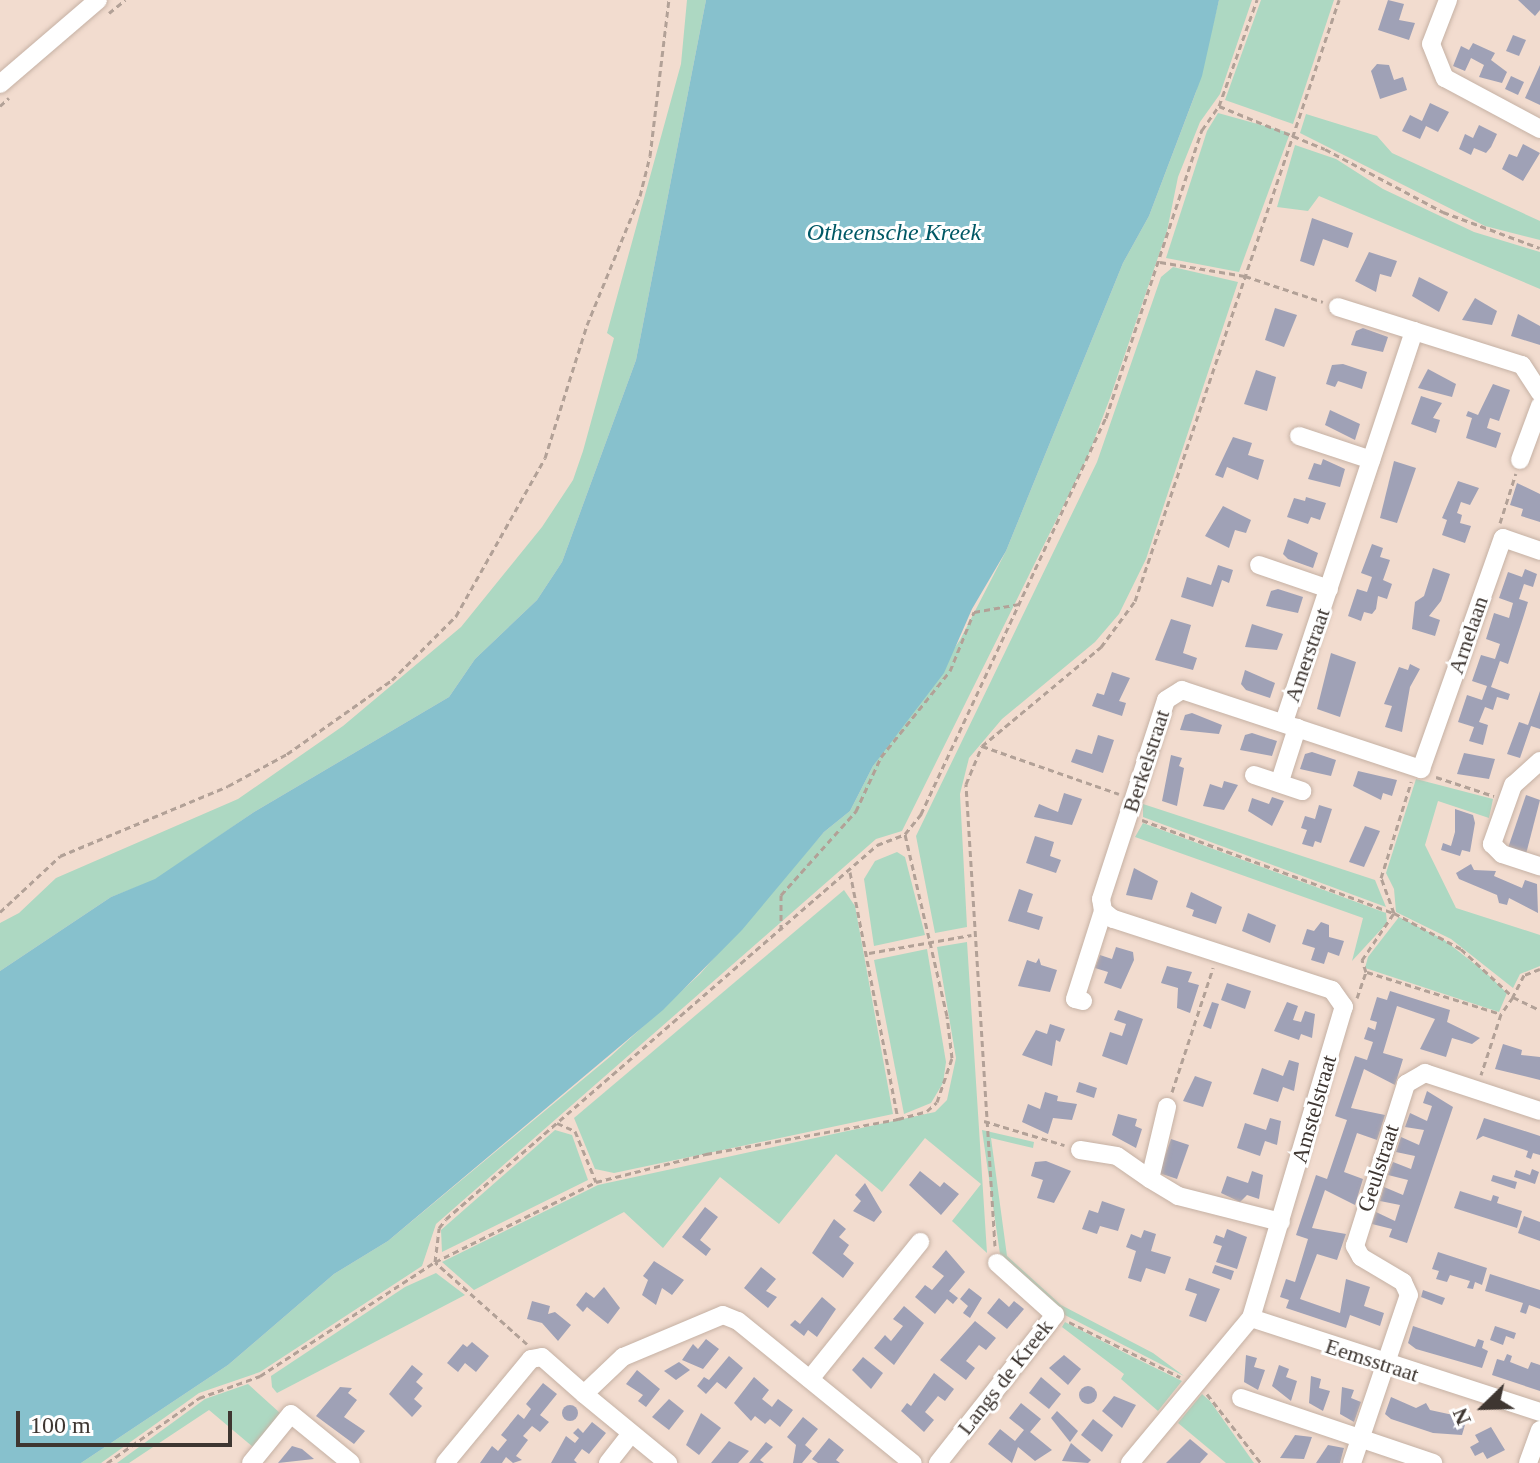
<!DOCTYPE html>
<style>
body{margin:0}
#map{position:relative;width:1540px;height:1463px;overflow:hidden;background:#f2dccf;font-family:Georgia,serif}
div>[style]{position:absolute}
.green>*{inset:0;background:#add8c2}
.water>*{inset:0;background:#87c1cd}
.building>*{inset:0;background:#9fa1b6}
.round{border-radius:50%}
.path>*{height:3px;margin-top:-1.5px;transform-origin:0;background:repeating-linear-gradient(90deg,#b2a197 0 6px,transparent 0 10px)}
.roads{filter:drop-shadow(0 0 2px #c5b1a4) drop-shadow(0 0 2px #c5b1a4)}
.minor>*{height:18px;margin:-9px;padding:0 9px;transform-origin:9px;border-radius:9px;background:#fff}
span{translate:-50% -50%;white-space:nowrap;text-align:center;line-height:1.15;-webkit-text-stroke:6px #fff;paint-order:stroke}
.street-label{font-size:22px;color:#3e3631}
.water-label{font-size:24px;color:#005865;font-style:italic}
.north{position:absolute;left:1444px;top:1367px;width:80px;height:80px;-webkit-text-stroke:6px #fff;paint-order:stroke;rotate:247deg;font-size:22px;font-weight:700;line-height:32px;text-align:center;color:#3e3631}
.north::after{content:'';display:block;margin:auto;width:28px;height:36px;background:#3e3631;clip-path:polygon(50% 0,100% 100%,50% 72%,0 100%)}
.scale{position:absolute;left:16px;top:1411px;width:216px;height:36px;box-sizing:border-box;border:4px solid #3e3631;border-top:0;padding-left:10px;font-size:24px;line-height:28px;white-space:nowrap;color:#3e3631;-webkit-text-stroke:6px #fff;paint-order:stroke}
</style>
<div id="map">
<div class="green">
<i style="clip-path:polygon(687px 0,706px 0,636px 360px,562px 562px,537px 600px,475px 659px,449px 697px,254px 812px,155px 880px,111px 897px,0 971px,0 923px,19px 913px,56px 878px,238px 799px,343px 726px,461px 627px,542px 527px,573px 480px,583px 451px,614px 338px,607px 333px,681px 64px)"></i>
<i style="clip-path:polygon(1219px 0,1252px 0,1220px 94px,1200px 122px,1178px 177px,1167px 231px,1110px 398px,1088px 456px,902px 831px,876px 839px,436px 1224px,422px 1266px,260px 1372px,199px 1393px,101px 1463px,81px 1463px,228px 1365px,334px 1274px,388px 1241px,611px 1056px,700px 974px,824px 832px,850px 811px,873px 766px,960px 640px,1006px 551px,1123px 263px,1149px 216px,1196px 92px)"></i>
<i style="clip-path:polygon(1261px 0,1334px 0,1293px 124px,1225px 100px)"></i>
<i style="clip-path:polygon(1218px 113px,1290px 133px,1239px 272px,1166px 258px,1207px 131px)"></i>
<i style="clip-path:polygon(1306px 114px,1377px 136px,1392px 153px,1540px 221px,1540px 240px,1485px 226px,1300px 133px)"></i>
<i style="clip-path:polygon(1295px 145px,1336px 159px,1383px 189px,1474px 232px,1540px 252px,1540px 289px,1319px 196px,1308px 211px,1277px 207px)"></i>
<i style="clip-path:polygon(1173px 267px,1238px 282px,1146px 559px,1119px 614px,1095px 642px,1002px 719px,969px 758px,960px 794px,967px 927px,935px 933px,916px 836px,1097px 462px,1161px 277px)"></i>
<i style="clip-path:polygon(1416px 779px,1493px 799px,1489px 818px,1438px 801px,1425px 845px,1456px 908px,1540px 935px,1540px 966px,1520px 974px,1513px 988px,1451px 939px,1396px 912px,1394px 889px,1386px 873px)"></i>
<i style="clip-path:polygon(1143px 804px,1375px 880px,1386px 907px,1143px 817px)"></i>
<i style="clip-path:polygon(1143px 823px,1386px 913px,1387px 923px,1352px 961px,1363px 918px,1135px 837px)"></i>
<i style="clip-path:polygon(897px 852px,905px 857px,925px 935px,874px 946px,864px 879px,875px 861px)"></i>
<i style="clip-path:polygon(844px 890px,855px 906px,893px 1114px,614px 1173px,595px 1169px,574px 1118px)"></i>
<i style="clip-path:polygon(1399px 917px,1444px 940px,1485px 972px,1507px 993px,1499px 1012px,1365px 968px,1368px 957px)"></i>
<i style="clip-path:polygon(967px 942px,987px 1253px,952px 1221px,981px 1184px,925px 1138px,882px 1192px,836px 1154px,779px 1224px,720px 1177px,663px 1248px,624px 1212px,474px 1290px,442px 1262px,598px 1185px,935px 1112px,947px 1100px,956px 1058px,937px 947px)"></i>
<i style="clip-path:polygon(927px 949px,946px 1062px,943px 1083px,931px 1103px,904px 1114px,874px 960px)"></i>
<i style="clip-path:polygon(555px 1130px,572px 1135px,588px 1180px,442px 1252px,441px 1230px)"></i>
<i style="clip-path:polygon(982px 1130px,1034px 1142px,1033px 1148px,991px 1138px,1007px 1256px,1061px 1305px,1153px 1353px,1184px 1376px,1057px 1311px,1001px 1261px)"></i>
<i style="clip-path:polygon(436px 1273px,465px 1295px,277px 1393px,272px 1387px,271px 1376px,405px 1287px)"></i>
<i style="clip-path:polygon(1065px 1322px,1133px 1357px,1182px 1381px,1158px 1411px,1121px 1379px,1124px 1374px,1062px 1327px)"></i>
<i style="clip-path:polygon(248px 1384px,280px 1413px,253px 1447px,209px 1410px,129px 1463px,117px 1463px,205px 1399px)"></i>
<i style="clip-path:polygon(1202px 1394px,1210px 1401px,1254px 1463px,1226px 1463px,1178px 1423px)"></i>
</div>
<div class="water">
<i style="clip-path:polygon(706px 0,1219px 0,1202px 76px,1149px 216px,1123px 263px,1006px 551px,972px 609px,944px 673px,873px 766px,850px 811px,824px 832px,742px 930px,663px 1010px,388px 1241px,334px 1274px,228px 1365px,81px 1463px,0 1463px,0 971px,111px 897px,155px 879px,254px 812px,449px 697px,475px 659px,537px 600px,562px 562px,636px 360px)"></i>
</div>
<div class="building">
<i style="clip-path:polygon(1388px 0,1404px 4px,1399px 20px,1415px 23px,1409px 40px,1378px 30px)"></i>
<i style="clip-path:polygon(1518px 0,1540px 0,1540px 10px,1535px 16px)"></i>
<i style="clip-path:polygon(1513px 35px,1526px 40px,1519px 56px,1506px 51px)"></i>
<i style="clip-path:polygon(1473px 43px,1495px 53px,1491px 60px,1507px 72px,1502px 83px,1479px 77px,1484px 65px,1471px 58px,1465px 71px,1453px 66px,1461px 46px,1469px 50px)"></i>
<i style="clip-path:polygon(1377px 64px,1389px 65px,1394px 80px,1403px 77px,1407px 90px,1380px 99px,1371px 71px)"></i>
<i style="clip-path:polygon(1540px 65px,1540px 105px,1525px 98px)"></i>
<i style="clip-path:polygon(1511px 76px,1524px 82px,1518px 95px,1505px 89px)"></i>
<i style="clip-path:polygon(1430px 103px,1449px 112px,1438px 132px,1426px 126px,1420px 139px,1402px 131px,1410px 115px,1422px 121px)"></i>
<i style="clip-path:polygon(1479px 125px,1497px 134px,1491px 147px,1486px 153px,1474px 148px,1471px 155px,1459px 149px,1465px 134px,1473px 138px)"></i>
<i style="clip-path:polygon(1523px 144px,1540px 153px,1523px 181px,1502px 169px,1509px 154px,1517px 157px)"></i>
<i style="clip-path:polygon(1312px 218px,1353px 233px,1348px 248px,1323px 239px,1314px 266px,1300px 261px)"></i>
<i style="clip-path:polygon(1369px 252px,1397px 261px,1391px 277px,1380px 274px,1376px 292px,1355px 281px)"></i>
<i style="clip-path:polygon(1419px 277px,1448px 292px,1439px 312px,1412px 296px)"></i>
<i style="clip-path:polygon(1475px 298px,1497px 311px,1492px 325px,1462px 320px)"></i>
<i style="clip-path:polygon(1275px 308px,1297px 315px,1284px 347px,1265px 340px)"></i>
<i style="clip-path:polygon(1518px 314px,1540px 326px,1540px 345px,1511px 336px)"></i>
<i style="clip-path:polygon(1363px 328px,1388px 337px,1383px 352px,1351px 345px,1356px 331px)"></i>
<i style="clip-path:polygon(1343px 364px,1367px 372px,1362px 389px,1338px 381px,1335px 387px,1326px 384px,1332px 365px)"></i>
<i style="clip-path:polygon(1428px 369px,1456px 384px,1452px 397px,1418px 388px)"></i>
<i style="clip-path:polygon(1256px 370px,1276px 377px,1267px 411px,1244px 404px)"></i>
<i style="clip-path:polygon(1493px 384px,1510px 390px,1499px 421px,1490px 418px,1487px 428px,1501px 433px,1496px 448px,1466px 438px,1472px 418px,1466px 416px,1468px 411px,1478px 415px)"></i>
<i style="clip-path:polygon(1421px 396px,1442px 403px,1433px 418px,1440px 420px,1436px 433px,1411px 424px)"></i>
<i style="clip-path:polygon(1330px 410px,1360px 424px,1355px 440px,1325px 425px)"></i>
<i style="clip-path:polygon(1233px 437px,1252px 443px,1248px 455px,1264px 460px,1258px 480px,1227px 467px,1223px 478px,1215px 475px)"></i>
<i style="clip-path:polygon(1323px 459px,1345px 469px,1340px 487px,1308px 479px,1314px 463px,1321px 465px)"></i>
<i style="clip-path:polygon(1394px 461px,1416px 468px,1397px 523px,1380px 518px)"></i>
<i style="clip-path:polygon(1458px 481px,1479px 488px,1470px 505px,1461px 502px,1457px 513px,1462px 515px,1460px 523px,1471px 526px,1465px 543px,1442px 535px,1447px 520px,1442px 518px)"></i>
<i style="clip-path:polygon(1517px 483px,1540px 494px,1540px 522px,1521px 516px,1523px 509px,1510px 505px)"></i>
<i style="clip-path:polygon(1306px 497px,1326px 503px,1320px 520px,1311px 517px,1308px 524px,1287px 517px,1294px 498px,1305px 501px)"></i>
<i style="clip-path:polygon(1223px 506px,1251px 520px,1246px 533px,1235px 530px,1229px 548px,1205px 536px)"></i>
<i style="clip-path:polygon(1288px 539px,1318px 553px,1313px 568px,1288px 559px,1283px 554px)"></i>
<i style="clip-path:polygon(1372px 544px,1383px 548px,1380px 557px,1390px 560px,1383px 580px,1392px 584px,1387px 599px,1378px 596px,1376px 609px,1372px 614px,1364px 612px,1361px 621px,1348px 616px,1357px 589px,1367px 592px,1372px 577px,1361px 573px)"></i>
<i style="clip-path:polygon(1218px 565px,1233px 570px,1229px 583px,1222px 580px,1213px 607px,1181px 597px,1187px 577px,1211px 585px)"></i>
<i style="clip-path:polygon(1433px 568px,1450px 574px,1441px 601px,1429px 616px,1440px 620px,1435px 636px,1412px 629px,1415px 602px,1424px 596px)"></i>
<i style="clip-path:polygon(1525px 569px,1537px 574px,1533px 587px,1524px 584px,1519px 599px,1528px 602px,1524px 615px,1508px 664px,1500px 661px,1491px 687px,1510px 694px,1508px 700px,1497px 697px,1493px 710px,1485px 707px,1479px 722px,1488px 725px,1483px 745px,1469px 741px,1474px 727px,1458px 722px,1467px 695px,1482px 700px,1487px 686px,1472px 681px,1481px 655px,1495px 659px,1500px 644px,1486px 639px,1494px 613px,1509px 618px,1513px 603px,1499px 598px,1508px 572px,1522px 577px)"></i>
<i style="clip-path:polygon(1278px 589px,1303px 597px,1298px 613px,1266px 606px,1271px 591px)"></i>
<i style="clip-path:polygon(1171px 619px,1191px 625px,1183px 653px,1197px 658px,1193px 670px,1155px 660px)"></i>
<i style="clip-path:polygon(1252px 624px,1283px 634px,1277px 650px,1245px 647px)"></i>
<i style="clip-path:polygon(1331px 653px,1356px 662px,1340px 717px,1317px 709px)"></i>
<i style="clip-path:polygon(1410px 664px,1420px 669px,1410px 687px,1402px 732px,1385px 727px,1392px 706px,1384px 704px,1399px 667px,1408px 670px)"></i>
<i style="clip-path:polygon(1245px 670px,1275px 683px,1270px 698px,1246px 690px,1241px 684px)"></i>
<i style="clip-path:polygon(1112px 672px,1130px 678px,1119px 701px,1126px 703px,1122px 716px,1092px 706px,1097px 693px,1104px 695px)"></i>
<i style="clip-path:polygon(1540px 691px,1540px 729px,1531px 726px,1520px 758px,1507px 754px,1519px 722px,1528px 725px)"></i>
<i style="clip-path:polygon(1192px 713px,1222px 725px,1219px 734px,1180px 730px,1185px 715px)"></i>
<i style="clip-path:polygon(1252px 733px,1277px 741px,1272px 756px,1240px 750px,1245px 735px)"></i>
<i style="clip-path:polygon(1098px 735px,1114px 740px,1103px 773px,1071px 762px,1076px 749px,1092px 754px)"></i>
<i style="clip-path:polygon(1312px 752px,1336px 760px,1331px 776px,1300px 769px,1305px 754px)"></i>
<i style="clip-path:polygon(1464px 753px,1495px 759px,1489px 779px,1457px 774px)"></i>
<i style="clip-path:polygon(1171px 755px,1182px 758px,1179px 766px,1184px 768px,1177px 806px,1162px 801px)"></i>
<i style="clip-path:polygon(1358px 771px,1397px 780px,1392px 796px,1383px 793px,1381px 800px,1353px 786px)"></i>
<i style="clip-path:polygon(1224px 781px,1238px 785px,1224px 810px,1203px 806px,1210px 784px,1222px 788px)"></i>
<i style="clip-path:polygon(1064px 793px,1082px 799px,1072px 825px,1034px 817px,1039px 804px,1058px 812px)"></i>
<i style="clip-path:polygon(1526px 795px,1540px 800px,1526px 854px,1508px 848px)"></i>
<i style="clip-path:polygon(1272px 797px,1284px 801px,1272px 826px,1248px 811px,1252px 798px,1269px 804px)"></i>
<i style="clip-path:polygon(1319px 805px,1332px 809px,1321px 843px,1315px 841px,1313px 847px,1302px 844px,1307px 830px,1301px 828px,1305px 816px,1315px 819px)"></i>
<i style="clip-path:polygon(1455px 809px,1473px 815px,1475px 823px,1470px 852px,1462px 850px,1460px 856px,1441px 850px,1443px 843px,1451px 846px,1455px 832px)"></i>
<i style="clip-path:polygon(1365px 826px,1380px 831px,1364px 867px,1349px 862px)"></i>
<i style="clip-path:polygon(1035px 836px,1054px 842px,1050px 856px,1061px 860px,1056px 873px,1026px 863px)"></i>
<i style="clip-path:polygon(1471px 864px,1474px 870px,1496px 871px,1494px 876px,1522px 888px,1525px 880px,1537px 884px,1538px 913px,1509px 898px,1507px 905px,1499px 903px,1497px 895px,1459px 879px,1456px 873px)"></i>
<i style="clip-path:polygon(1134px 868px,1158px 881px,1152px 900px,1126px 895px)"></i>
<i style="clip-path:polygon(1019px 889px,1033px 894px,1027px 912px,1043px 917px,1039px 930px,1008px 921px)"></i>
<i style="clip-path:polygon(1191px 892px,1222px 907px,1216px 924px,1192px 916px,1194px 910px,1186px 907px)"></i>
<i style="clip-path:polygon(1248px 913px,1276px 925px,1270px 943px,1242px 931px)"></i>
<i style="clip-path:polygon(1321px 922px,1329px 925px,1329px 937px,1344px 941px,1339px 956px,1328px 952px,1324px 964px,1311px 960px,1315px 948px,1302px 944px,1307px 929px,1314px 931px)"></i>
<i style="clip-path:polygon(1116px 947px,1133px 952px,1134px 960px,1121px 989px,1104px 983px,1108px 972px,1095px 968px,1100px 955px,1112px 959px)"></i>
<i style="clip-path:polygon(1039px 958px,1041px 965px,1057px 970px,1050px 992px,1018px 986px,1027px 960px,1036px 963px)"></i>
<i style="clip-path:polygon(1167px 966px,1192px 972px,1188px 982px,1199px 985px,1190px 1013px,1177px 1008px,1178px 988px,1161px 983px)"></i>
<i style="clip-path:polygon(1227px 983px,1251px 991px,1245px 1009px,1221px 1000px)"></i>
<i style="clip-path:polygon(1390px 991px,1450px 1010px,1447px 1022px,1480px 1038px,1472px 1044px,1452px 1038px,1446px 1057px,1420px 1049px,1435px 1019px,1397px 1006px,1383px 1053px,1403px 1059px,1395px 1085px,1364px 1069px,1351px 1108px,1385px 1115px,1377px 1140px,1357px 1133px,1344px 1172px,1363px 1179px,1355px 1205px,1325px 1190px,1312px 1228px,1346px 1234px,1337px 1260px,1317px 1254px,1300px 1299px,1340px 1313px,1346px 1279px,1370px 1287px,1364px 1306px,1384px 1313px,1380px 1326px,1350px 1315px,1346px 1328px,1286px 1308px,1289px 1300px,1280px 1297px,1286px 1279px,1295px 1282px,1308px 1239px,1296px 1235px,1316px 1175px,1327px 1179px,1347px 1120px,1335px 1116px,1355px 1056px,1367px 1060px,1373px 1042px,1364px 1039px,1368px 1027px,1375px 1030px,1377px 1022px,1370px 1020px,1377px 997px,1387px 1000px)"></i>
<i style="clip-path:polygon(1212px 1002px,1219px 1004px,1211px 1029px,1203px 1026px)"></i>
<i style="clip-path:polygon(1287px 1002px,1298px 1006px,1293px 1020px,1301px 1022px,1305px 1011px,1315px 1014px,1312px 1038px,1301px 1034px,1299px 1040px,1274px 1031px)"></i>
<i style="clip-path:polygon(1118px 1010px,1143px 1019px,1127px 1065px,1102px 1056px,1110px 1032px,1122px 1036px,1126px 1024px,1114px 1020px)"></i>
<i style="clip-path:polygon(1050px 1024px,1065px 1029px,1060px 1042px,1056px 1040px,1052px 1066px,1022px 1055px,1036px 1030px,1047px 1034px)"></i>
<i style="clip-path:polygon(1503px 1044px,1522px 1050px,1521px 1055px,1540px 1057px,1540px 1080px,1495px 1069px)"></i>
<i style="clip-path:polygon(1289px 1060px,1299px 1063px,1294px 1091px,1283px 1087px,1278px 1102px,1253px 1094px,1262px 1068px,1283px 1076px)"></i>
<i style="clip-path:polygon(1195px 1076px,1212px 1082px,1203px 1107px,1183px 1101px)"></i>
<i style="clip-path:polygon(1079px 1082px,1097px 1088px,1094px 1098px,1076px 1092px)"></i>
<i style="clip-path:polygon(1427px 1091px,1453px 1107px,1407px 1243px,1389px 1237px,1392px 1229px,1372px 1224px,1376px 1212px,1395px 1221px,1400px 1205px,1380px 1201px,1384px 1187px,1403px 1195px,1408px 1180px,1388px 1175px,1393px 1162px,1411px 1169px,1415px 1156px,1396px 1152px,1401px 1137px,1419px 1145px,1424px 1130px,1405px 1127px,1410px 1113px,1427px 1121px,1432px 1106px,1423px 1103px)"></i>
<i style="clip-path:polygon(1045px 1092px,1058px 1096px,1057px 1101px,1077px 1104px,1072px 1120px,1053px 1118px,1048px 1134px,1022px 1122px,1028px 1104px,1040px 1109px)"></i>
<i style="clip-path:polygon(1118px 1114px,1137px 1119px,1135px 1126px,1142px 1129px,1136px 1148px,1112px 1135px)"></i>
<i style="clip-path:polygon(1270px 1118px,1281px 1121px,1277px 1145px,1265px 1141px,1260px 1156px,1237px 1148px,1245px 1123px,1266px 1130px)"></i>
<i style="clip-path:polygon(1484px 1118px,1540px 1136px,1540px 1155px,1533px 1153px,1531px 1159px,1526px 1157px,1528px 1151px,1483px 1136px,1476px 1140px)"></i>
<i style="clip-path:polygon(1171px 1139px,1189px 1145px,1177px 1179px,1159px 1173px)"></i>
<i style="clip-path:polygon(1046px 1161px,1071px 1171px,1054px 1203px,1037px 1198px,1043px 1180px,1031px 1176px,1035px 1162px)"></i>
<i style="clip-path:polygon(1532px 1169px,1539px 1172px,1535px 1184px,1514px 1177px,1516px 1170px,1530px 1175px)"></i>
<i style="clip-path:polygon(920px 1171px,940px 1187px,944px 1182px,959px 1194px,941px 1215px,909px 1185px)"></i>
<i style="clip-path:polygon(1252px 1171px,1263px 1175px,1259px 1199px,1247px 1195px,1240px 1202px,1221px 1193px,1227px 1176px,1248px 1183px)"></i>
<i style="clip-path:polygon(1493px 1175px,1517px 1182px,1515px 1189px,1491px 1181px)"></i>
<i style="clip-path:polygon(865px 1183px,882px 1212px,874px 1222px,853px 1211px,861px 1201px,855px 1195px)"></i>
<i style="clip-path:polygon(1460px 1191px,1491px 1201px,1493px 1195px,1499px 1197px,1497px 1203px,1522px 1211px,1517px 1228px,1454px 1208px)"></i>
<i style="clip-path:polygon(1102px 1201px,1125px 1209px,1118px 1231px,1100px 1226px,1097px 1234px,1082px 1229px,1089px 1210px,1098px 1213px)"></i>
<i style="clip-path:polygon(705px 1207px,718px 1217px,700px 1240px,711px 1249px,706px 1256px,682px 1237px)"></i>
<i style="clip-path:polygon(1524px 1216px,1540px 1222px,1540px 1241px,1518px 1233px)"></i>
<i style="clip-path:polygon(834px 1219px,846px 1229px,839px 1237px,849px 1245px,843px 1254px,854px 1263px,843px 1278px,812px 1253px)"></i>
<i style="clip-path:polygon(1227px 1229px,1247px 1237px,1237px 1269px,1216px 1262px,1222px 1246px,1213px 1243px,1216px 1235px,1224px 1238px)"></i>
<i style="clip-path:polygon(1144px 1230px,1156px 1234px,1151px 1251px,1171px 1257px,1165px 1274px,1146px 1268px,1141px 1282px,1128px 1278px,1136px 1251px,1126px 1247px,1131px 1234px,1141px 1238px)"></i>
<i style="clip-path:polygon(946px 1250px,965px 1272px,949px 1291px,958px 1298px,953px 1304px,947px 1299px,935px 1314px,915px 1297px,925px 1285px,932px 1290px,944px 1276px,932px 1267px)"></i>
<i style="clip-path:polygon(1438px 1252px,1487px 1268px,1482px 1285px,1475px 1282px,1473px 1289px,1467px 1288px,1470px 1281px,1450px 1275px,1447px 1282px,1436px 1279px,1439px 1271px,1432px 1269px)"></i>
<i style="clip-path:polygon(654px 1261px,684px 1280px,672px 1295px,662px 1288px,656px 1305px,642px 1295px,648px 1280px,643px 1276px)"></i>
<i style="clip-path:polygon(1215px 1265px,1234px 1271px,1231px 1280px,1212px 1273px)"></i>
<i style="clip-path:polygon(761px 1267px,776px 1279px,766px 1291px,777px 1297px,768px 1308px,744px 1288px)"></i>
<i style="clip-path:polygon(1490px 1274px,1540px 1290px,1540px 1309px,1529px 1305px,1526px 1314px,1520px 1312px,1523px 1303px,1485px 1291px)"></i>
<i style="clip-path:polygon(1189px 1278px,1220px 1289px,1206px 1322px,1189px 1316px,1197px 1294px,1185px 1290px)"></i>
<i style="clip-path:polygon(604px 1287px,620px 1308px,608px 1324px,587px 1307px,583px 1312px,576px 1305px,586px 1292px,594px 1298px)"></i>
<i style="clip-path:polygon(969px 1288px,982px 1298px,970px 1318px,963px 1313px,968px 1306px,960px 1299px)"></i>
<i style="clip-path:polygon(1423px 1290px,1445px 1298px,1442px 1305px,1421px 1297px)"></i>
<i style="clip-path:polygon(822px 1297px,836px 1309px,817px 1337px,808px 1330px,804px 1336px,790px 1325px,795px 1320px,800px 1324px)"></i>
<i style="clip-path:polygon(999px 1298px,1009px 1307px,1014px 1301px,1024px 1309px,1007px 1329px,987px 1313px)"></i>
<i style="clip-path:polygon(532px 1301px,550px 1306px,548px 1314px,555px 1312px,571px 1325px,558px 1341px,542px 1323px,527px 1319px)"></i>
<i style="clip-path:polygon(904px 1306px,924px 1323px,894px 1365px,874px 1348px,885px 1335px,891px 1341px,903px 1326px,893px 1319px)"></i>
<i style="clip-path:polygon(975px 1321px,996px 1338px,986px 1350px,979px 1345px,966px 1361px,975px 1368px,966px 1380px,940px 1360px)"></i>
<i style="clip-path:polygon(1413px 1326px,1475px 1347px,1478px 1339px,1484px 1341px,1482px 1348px,1488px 1351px,1482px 1368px,1416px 1349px,1408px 1343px)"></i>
<i style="clip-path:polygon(1495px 1326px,1516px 1333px,1514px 1339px,1506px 1336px,1503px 1345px,1490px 1340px)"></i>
<i style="clip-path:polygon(706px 1339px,719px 1349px,703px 1369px,682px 1360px,693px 1344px,698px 1349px)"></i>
<i style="clip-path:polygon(472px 1342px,489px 1356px,476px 1372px,465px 1363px,458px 1372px,447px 1363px,463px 1344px,467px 1347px)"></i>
<i style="clip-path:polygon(1507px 1354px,1512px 1356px,1510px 1362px,1528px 1369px,1531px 1362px,1540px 1365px,1540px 1391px,1492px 1375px,1497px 1359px,1504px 1361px)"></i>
<i style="clip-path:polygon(1064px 1355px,1081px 1369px,1068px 1385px,1049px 1368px)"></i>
<i style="clip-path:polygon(1246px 1355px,1257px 1358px,1254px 1367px,1265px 1370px,1258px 1390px,1244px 1382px)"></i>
<i style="clip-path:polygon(729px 1356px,743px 1368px,726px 1389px,717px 1382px,706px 1394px,697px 1386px,704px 1377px,709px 1380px)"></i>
<i style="clip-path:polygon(863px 1357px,883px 1373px,871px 1389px,852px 1370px)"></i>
<i style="clip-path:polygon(679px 1362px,690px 1370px,676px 1380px,664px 1371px)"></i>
<i style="clip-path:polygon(412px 1365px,423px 1374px,416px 1382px,423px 1388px,414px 1399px,422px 1406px,412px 1417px,389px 1394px)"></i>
<i style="clip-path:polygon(1279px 1365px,1289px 1369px,1286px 1377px,1297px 1381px,1291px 1401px,1272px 1386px)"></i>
<i style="clip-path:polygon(637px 1370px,660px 1389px,646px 1407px,638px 1401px,643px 1395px,626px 1384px)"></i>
<i style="clip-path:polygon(934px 1373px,954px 1389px,945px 1401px,938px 1396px,925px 1412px,934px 1420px,924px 1432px,901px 1411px,907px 1403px,911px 1406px)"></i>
<i style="clip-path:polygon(1311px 1376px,1321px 1379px,1319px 1388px,1330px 1391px,1323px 1411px,1309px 1403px)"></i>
<i style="clip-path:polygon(754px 1377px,769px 1390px,762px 1399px,772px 1407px,778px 1399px,793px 1410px,780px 1427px,770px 1419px,765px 1424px,755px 1416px,751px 1421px,734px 1403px)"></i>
<i style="clip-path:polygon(1041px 1377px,1061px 1394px,1049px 1409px,1029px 1393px)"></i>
<i style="clip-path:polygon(543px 1383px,557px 1394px,540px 1415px,549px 1422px,540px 1432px,532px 1426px,523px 1436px,528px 1440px,516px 1456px,522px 1460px,513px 1463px,506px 1457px,502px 1463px,480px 1463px,492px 1446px,498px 1451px,507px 1440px,501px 1435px,518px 1414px,524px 1419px,531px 1409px,526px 1404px)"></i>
<i class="round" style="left:1079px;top:1386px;width:18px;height:18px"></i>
<i style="clip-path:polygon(340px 1387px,352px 1388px,348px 1393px,357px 1400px,344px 1417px,365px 1431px,354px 1444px,316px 1416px)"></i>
<i style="clip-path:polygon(1342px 1387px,1354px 1390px,1351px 1398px,1361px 1402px,1354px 1422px,1340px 1414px)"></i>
<i style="clip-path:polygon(1114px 1396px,1136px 1405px,1122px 1428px,1102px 1411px)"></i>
<i style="clip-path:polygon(1391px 1397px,1416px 1408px,1426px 1403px,1430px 1410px,1467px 1418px,1462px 1435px,1433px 1433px,1391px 1419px,1385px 1414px)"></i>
<i style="clip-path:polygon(669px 1399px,684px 1411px,669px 1430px,652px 1417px)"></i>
<i style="clip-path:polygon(1021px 1403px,1041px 1419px,1030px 1432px,1052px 1450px,1035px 1461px,1018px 1447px,1012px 1463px,988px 1444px,1000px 1429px,1015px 1441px,1024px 1430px,1009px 1418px)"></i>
<i class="round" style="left:562px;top:1405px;width:16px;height:16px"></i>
<i style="clip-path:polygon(1057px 1411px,1078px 1431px,1070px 1442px,1051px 1418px)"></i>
<i style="clip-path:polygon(701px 1413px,721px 1428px,699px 1455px,686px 1445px)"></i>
<i style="clip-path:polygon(803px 1417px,818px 1429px,805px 1445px,812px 1451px,802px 1463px,793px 1463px,796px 1445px,787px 1437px)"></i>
<i style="clip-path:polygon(1093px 1419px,1113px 1435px,1102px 1452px,1081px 1435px)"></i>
<i style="clip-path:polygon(592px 1422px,606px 1433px,589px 1454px,582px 1449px,574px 1460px,577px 1463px,551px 1463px,566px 1436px,575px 1443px,579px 1438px,573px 1433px,578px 1428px,583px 1433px)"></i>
<i style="clip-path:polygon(1491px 1427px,1505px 1450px,1487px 1459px,1483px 1452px,1475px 1456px,1470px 1447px,1479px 1442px,1475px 1435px)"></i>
<i style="clip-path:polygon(1295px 1435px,1312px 1437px,1304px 1459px,1280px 1458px)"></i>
<i style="clip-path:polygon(829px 1438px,844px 1450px,836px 1460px,840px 1463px,818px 1463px,812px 1459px)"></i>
<i style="clip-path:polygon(1190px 1439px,1208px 1454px,1200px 1463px,1166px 1463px)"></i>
<i style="clip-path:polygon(729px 1441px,749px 1451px,738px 1463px,711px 1463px)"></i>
<i style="clip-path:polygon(766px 1442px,773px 1447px,760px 1460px,764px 1463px,749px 1463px)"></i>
<i style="clip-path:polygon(1071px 1443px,1091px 1460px,1088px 1463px,1062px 1461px)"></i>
<i style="clip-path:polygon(1328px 1445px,1344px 1448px,1340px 1463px,1316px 1463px)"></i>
<i style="clip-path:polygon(292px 1446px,302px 1449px,314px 1459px,278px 1463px)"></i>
</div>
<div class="path">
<i style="left:109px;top:13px;width:21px;rotate:-39deg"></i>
<i style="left:0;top:106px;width:12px;rotate:-42deg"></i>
<i style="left:1219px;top:106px;width:114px;rotate:22.1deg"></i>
<i style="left:1325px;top:149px;width:134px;rotate:28.1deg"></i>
<i style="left:1443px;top:212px;width:103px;rotate:20.4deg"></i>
<i style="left:1160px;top:262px;width:86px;rotate:9.4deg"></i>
<i style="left:1245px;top:276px;width:82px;rotate:18.4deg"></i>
<i style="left:1500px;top:523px;width:52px;rotate:-72.3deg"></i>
<i style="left:982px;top:746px;width:145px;rotate:19.3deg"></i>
<i style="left:1436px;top:777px;width:61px;rotate:18.1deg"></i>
<i style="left:1142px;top:820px;width:269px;rotate:20.3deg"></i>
<i style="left:1394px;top:913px;width:76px;rotate:28.2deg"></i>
<i style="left:1461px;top:949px;width:71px;rotate:42.7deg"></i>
<i style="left:1513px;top:997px;width:21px;rotate:125deg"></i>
<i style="left:1501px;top:1014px;width:64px;rotate:108.2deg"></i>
<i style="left:850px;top:872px;width:252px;rotate:79deg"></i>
<i style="left:0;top:912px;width:82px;rotate:-43deg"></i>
<i style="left:60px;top:856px;width:182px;rotate:-22.6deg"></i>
<i style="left:228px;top:786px;width:67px;rotate:-28.5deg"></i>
<i style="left:287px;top:754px;width:128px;rotate:-35.2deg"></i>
<i style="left:392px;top:680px;width:91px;rotate:-45deg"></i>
<i style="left:456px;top:616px;width:181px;rotate:-60.6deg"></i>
<i style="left:545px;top:458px;width:139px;rotate:-72.5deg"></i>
<i style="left:587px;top:325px;width:139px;rotate:-67.7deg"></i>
<i style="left:640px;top:196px;width:41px;rotate:-76deg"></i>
<i style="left:650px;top:156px;width:157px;rotate:-83.1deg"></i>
<i style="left:781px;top:930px;width:35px;rotate:-90deg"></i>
<i style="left:781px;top:895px;width:113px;rotate:-48.2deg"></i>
<i style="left:856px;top:811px;width:60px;rotate:-65.2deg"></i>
<i style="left:881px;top:757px;width:110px;rotate:-51.3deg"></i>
<i style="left:950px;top:671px;width:64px;rotate:-67.9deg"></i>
<i style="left:974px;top:612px;width:46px;rotate:-10.1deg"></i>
<i style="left:869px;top:953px;width:104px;rotate:-10deg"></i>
<i style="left:1540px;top:969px;width:17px;rotate:159deg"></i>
<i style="left:1524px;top:975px;width:25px;rotate:117deg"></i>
<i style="left:1513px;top:997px;width:30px;rotate:26deg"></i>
<i style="left:1367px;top:972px;width:140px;rotate:17.4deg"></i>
<i style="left:1357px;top:998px;width:28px;rotate:-71deg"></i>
<i style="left:1366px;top:972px;width:13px;rotate:-108deg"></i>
<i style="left:1362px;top:960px;width:57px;rotate:-55.8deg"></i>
<i style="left:1394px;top:913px;width:37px;rotate:-110deg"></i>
<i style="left:1381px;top:878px;width:101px;rotate:-72.6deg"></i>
<i style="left:1172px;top:1092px;width:131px;rotate:-71.7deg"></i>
<i style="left:984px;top:1121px;width:84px;rotate:16.7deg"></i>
<i style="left:557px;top:1123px;width:20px;rotate:24deg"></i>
<i style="left:575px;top:1131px;width:55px;rotate:67.6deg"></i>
<i style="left:995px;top:1246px;width:463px;rotate:-93.6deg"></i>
<i style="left:966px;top:784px;width:41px;rotate:-67.2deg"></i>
<i style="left:982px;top:746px;width:155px;rotate:-39.8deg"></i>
<i style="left:1101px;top:647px;width:57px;rotate:-53.5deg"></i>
<i style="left:1135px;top:601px;width:635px;rotate:-71.25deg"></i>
<i style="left:1069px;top:1322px;width:124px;rotate:26.4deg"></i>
<i style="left:527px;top:1344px;width:123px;rotate:-138.3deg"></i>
<i style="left:435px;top:1262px;width:180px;rotate:-26.4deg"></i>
<i style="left:596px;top:1182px;width:114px;rotate:-14.3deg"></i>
<i style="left:706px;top:1154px;width:195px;rotate:-10.3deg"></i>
<i style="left:898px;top:1119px;width:30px;rotate:-15deg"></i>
<i style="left:927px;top:1111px;width:13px;rotate:-42deg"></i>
<i style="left:937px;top:1102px;width:46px;rotate:-71.2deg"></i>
<i style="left:952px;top:1058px;width:42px;rotate:-96.8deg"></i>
<i style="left:947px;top:1016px;width:187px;rotate:-103deg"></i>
<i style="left:1207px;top:1394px;width:88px;rotate:52deg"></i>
<i style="left:107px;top:1463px;width:113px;rotate:-35.2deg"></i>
<i style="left:199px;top:1398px;width:65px;rotate:-19.8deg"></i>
<i style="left:260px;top:1376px;width:209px;rotate:-33.1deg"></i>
<i style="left:435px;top:1262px;width:34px;rotate:-83deg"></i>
<i style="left:439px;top:1228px;width:11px;rotate:-52deg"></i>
<i style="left:446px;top:1219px;width:571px;rotate:-40.95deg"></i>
<i style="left:877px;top:845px;width:30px;rotate:-21deg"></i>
<i style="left:905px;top:834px;width:26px;rotate:-51deg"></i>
<i style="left:921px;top:814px;width:437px;rotate:-65deg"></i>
<i style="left:1106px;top:418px;width:304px;rotate:-71.6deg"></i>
<i style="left:1202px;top:130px;width:29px;rotate:-55deg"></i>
<i style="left:1219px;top:106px;width:113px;rotate:-70.3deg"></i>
</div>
<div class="roads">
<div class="minor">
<i style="left:1448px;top:0;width:47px;rotate:111.1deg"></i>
<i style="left:1431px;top:44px;width:37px;rotate:68deg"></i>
<i style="left:1445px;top:78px;width:108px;rotate:28.2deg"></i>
<i style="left:0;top:84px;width:129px;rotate:-40.6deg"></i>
<i style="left:1338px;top:307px;width:80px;rotate:17.5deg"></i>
<i style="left:1299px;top:436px;width:76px;rotate:18.4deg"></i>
<i style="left:1520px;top:460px;width:58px;rotate:-69.7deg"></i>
<i style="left:1259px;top:565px;width:74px;rotate:18.9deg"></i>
<i style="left:1284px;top:722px;width:412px;rotate:-71.6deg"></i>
<i style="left:1414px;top:331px;width:113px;rotate:17.5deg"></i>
<i style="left:1522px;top:365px;width:33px;rotate:57deg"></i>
<i style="left:1540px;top:761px;width:36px;rotate:138deg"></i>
<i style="left:1513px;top:785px;width:63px;rotate:109.6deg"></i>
<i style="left:1492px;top:844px;width:14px;rotate:45deg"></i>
<i style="left:1502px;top:854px;width:40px;rotate:18deg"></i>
<i style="left:1254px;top:775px;width:51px;rotate:18.4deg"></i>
<i style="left:1280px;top:781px;width:56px;rotate:-72.2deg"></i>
<i style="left:1083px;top:1001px;width:8px;rotate:-166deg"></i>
<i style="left:1075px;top:999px;width:92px;rotate:-72.3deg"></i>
<i style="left:1080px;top:1150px;width:37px;rotate:9deg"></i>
<i style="left:1117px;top:1156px;width:40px;rotate:34.9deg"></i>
<i style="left:1150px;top:1179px;width:74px;rotate:-76.7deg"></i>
<i style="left:1150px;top:1179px;width:33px;rotate:31deg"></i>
<i style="left:1178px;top:1196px;width:106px;rotate:14.2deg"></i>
<i style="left:1251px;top:1318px;width:304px;rotate:18deg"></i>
<i style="left:810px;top:1379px;width:176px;rotate:-51.2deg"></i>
<i style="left:584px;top:1394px;width:109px;rotate:39.4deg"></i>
<i style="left:1241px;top:1398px;width:203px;rotate:18.7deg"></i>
<i style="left:251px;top:1463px;width:63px;rotate:-50.8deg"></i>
<i style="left:291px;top:1414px;width:77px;rotate:39.2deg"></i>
<i style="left:445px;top:1463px;width:135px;rotate:-50.4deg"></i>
<i style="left:531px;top:1359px;width:11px;rotate:-10deg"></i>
<i style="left:542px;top:1357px;width:56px;rotate:41.4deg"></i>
<i style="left:584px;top:1394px;width:54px;rotate:-43.5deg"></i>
<i style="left:623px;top:1357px;width:108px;rotate:-22.8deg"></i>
<i style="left:723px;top:1315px;width:16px;rotate:22deg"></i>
<i style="left:738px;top:1321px;width:225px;rotate:39.1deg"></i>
<i style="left:608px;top:1463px;width:37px;rotate:-52deg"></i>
<i style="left:938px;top:1463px;width:189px;rotate:-51.7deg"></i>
<i style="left:1055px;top:1315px;width:78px;rotate:-138.1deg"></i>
<i style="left:1130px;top:1463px;width:189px;rotate:-50.2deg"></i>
<i style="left:1251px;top:1318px;width:325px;rotate:-73.4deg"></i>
<i style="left:1344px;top:1007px;width:21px;rotate:-125deg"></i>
<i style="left:1332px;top:990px;width:230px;rotate:-162deg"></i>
<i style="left:1113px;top:919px;width:13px;rotate:-141deg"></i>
<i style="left:1103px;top:911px;width:12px;rotate:-99deg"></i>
<i style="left:1101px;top:899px;width:209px;rotate:-71.9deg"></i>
<i style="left:1166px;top:700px;width:19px;rotate:-32deg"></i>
<i style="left:1182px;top:690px;width:252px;rotate:18.3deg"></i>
<i style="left:1421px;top:769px;width:245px;rotate:-70.5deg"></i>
<i style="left:1503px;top:538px;width:39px;rotate:19deg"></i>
<i style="left:1352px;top:1463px;width:177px;rotate:-71.3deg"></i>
<i style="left:1409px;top:1295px;width:14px;rotate:-115deg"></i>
<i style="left:1403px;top:1282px;width:49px;rotate:-149.2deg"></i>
<i style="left:1361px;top:1257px;width:13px;rotate:-119deg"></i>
<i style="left:1355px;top:1246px;width:170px;rotate:-72.5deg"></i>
<i style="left:1406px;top:1084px;width:22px;rotate:-30deg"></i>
<i style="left:1425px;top:1073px;width:121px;rotate:18.3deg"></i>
<i style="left:1528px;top:1463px;width:35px;rotate:-70deg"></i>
</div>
</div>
<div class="street-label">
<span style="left:1468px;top:635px;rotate:-71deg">Arnelaan</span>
<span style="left:1307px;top:655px;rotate:-71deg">Amerstraat</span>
<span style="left:1146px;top:761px;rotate:-72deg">Berkelstraat</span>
<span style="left:1314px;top:1109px;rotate:-74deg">Amstelstraat</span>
<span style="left:1378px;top:1168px;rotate:-72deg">Geulstraat</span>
<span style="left:1372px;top:1360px;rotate:18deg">Eemsstraat</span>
<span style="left:1005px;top:1377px;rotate:-52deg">Langs de Kreek</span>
</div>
<div class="water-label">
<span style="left:894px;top:233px">Otheensche Kreek</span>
</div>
<div class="north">N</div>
<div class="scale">100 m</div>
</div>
